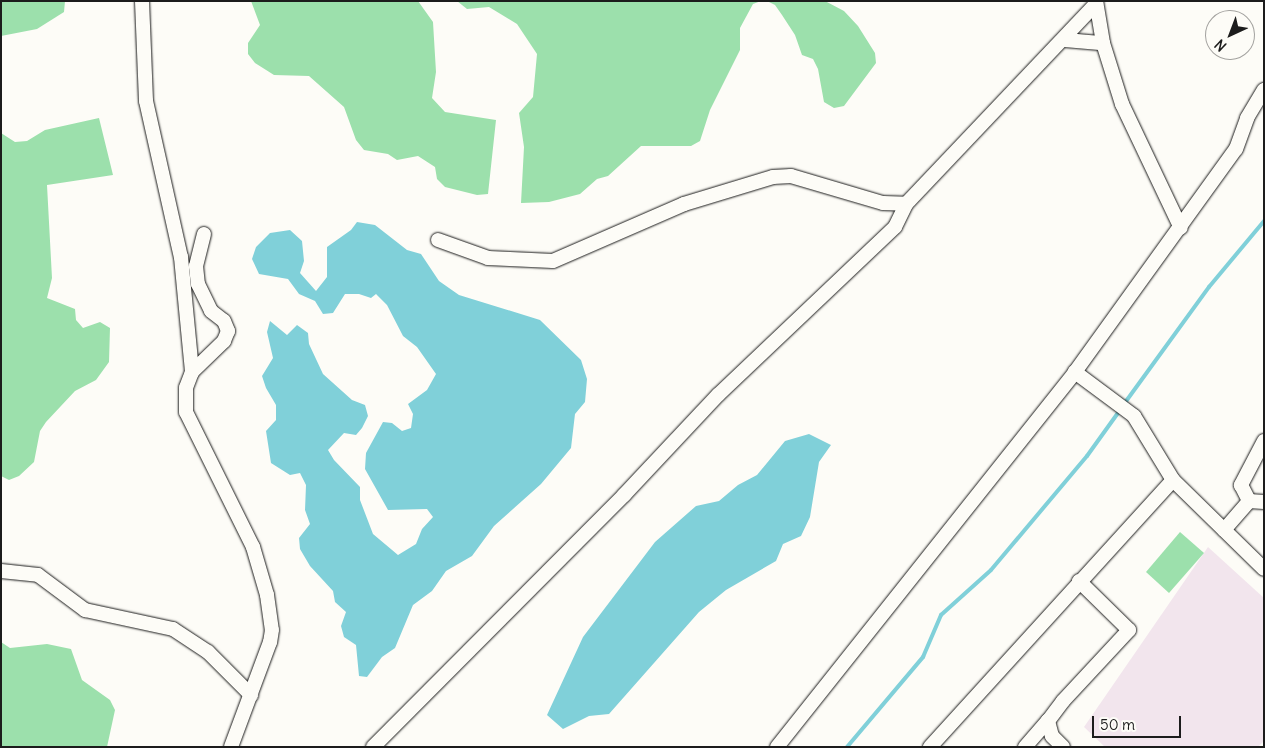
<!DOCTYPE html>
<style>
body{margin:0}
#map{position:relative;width:1265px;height:748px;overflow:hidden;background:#fdfcf7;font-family:Delius,sans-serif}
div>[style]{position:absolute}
.built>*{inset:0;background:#f2e5ed}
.green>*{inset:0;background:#9ce0ac}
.water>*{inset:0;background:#80d0d9}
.stream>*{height:4px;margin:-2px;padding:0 2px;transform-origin:2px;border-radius:2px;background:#80d0d9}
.roads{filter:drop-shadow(0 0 1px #1c1c1c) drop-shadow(0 0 1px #1c1c1c)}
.minor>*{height:14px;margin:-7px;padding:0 7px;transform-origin:7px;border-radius:7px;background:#fdfcf7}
span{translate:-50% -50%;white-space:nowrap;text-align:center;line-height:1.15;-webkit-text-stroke:4px #fdfcf7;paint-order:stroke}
.frame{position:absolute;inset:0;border:2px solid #1c1c1c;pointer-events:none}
.north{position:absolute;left:1205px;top:10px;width:50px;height:50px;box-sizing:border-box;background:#fdfcf7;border:1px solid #a3a29f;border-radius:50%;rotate:223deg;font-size:14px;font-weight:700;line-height:20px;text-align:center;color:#1c1c1c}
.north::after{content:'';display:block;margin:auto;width:18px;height:22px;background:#1c1c1c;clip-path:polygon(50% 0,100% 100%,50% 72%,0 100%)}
.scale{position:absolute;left:1092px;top:716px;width:89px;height:22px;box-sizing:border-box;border:2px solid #1c1c1c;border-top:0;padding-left:6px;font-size:15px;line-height:18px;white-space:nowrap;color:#1c1c1c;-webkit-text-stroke:4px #fdfcf7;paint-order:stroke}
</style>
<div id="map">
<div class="built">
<i style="clip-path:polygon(1208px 547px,1264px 598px,1264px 741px,1258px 747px,1105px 747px,1084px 727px)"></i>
</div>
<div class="green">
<i style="clip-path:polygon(1px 1px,65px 1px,64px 12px,37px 29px,1px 36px)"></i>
<i style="clip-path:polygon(251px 1px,418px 1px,433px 22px,436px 72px,432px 98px,445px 112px,496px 120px,488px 194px,477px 195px,445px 187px,437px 179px,435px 167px,418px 156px,397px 160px,388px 154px,364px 150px,356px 140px,344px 107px,309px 76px,274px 75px,255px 63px,248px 54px,248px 43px,260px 25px)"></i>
<i style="clip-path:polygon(457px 1px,761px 1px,753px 4px,740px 28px,740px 50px,710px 110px,700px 141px,691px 146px,641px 146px,608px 176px,597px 179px,580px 194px,549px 202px,521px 203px,524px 147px,519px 113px,533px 97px,537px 54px,517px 24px,489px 7px,467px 9px)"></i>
<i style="clip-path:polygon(767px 1px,825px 1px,844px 11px,858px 26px,875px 53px,876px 63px,844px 106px,834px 108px,824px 102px,818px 69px,813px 59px,802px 55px,795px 35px,782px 15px,775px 5px)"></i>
<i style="clip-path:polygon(99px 118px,113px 175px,47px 185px,52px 278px,47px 298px,75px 309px,76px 320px,83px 328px,100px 322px,110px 328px,109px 362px,96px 380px,75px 391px,46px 422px,40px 431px,34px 462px,19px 476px,9px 480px,1px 476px,1px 133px,15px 142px,27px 141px,45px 130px)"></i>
<i style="clip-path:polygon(1180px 532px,1204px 553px,1169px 593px,1146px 572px)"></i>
<i style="clip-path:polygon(1px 642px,10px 648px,47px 644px,71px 649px,82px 680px,110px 700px,115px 710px,107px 747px,1px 747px)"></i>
</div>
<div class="water">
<i style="clip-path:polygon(357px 222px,375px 225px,407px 250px,421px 254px,439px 281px,459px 295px,540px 320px,581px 360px,587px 379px,585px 402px,575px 414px,571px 448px,541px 484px,494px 526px,472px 556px,446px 571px,432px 591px,413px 605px,395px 648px,382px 657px,367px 677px,359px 676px,356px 645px,344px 637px,341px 626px,346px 612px,335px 602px,333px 591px,310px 566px,300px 549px,299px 538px,310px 524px,305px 510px,306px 485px,300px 473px,290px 475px,271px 463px,266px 431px,276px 420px,276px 405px,266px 388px,262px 376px,273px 358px,267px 332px,270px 321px,287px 335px,297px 325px,308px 333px,309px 344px,323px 374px,352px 400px,365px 405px,368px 416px,362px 428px,356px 435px,344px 433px,328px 450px,334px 460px,360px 487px,360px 500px,373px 534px,398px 555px,416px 544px,422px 529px,433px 517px,427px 509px,388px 510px,365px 469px,366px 453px,383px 422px,392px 423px,402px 431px,411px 428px,413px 414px,408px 404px,427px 390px,436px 374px,417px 347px,403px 336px,387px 305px,376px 294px,371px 298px,359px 294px,345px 294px,333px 313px,323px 314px,315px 301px,299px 294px,288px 279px,259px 274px,252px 259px,256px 247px,270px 233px,290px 230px,302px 241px,304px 261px,300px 273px,316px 291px,327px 277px,327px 247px,351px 230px)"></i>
<i style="clip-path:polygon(809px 434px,831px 445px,819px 462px,810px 517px,801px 536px,783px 544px,776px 561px,726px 590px,699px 612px,609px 714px,589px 716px,563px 729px,547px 715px,583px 637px,655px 542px,696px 506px,719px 501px,738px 485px,757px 475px,785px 441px)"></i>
</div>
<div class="stream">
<i style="left:1124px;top:404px;width:145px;rotate:-54deg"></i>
<i style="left:1209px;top:287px;width:86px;rotate:-50.2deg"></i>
<i style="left:847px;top:747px;width:118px;rotate:-49.8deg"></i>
<i style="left:923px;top:657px;width:46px;rotate:-66.8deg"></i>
<i style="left:941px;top:615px;width:67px;rotate:-42deg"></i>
<i style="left:991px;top:570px;width:149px;rotate:-49.9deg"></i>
<i style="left:1087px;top:456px;width:57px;rotate:-54.3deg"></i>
</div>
<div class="roads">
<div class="minor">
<i style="left:142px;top:1px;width:100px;rotate:87.7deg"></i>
<i style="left:146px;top:101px;width:160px;rotate:77.4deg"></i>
<i style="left:181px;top:257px;width:116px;rotate:84.5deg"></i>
<i style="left:1096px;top:1px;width:43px;rotate:80.5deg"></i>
<i style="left:1103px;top:43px;width:64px;rotate:72.7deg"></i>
<i style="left:1122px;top:104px;width:137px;rotate:64.6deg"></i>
<i style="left:1065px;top:40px;width:38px;rotate:5deg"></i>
<i style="left:204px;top:234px;width:33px;rotate:104deg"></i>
<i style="left:196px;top:266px;width:18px;rotate:84deg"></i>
<i style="left:198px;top:284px;width:30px;rotate:64deg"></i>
<i style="left:211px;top:311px;width:16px;rotate:38deg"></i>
<i style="left:224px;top:321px;width:11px;rotate:68deg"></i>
<i style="left:228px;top:331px;width:11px;rotate:112deg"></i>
<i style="left:224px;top:341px;width:45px;rotate:135.9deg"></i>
<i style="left:192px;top:372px;width:17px;rotate:111deg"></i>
<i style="left:186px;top:388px;width:24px;rotate:90deg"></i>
<i style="left:186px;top:412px;width:151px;rotate:63.6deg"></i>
<i style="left:253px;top:547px;width:50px;rotate:73.7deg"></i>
<i style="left:267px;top:595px;width:35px;rotate:82deg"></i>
<i style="left:272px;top:630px;width:12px;rotate:99deg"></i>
<i style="left:270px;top:642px;width:112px;rotate:110.4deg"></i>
<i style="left:438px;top:240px;width:53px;rotate:19.8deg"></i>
<i style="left:488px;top:258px;width:65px;rotate:2.6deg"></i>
<i style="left:553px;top:261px;width:143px;rotate:-23.5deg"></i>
<i style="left:684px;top:204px;width:93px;rotate:-16.9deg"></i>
<i style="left:773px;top:177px;width:18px;rotate:-3deg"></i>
<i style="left:791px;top:176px;width:96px;rotate:16.4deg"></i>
<i style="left:883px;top:203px;width:23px;rotate:2deg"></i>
<i style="left:1264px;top:441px;width:50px;rotate:117.6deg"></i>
<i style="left:1241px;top:485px;width:18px;rotate:63deg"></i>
<i style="left:1249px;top:501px;width:15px;rotate:4deg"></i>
<i style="left:1173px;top:480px;width:127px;rotate:44.4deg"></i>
<i style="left:1224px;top:530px;width:38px;rotate:-49deg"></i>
<i style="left:1px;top:571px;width:37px;rotate:6deg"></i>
<i style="left:38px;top:575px;width:59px;rotate:36.7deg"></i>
<i style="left:85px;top:610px;width:90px;rotate:12.2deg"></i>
<i style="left:173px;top:629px;width:42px;rotate:33.3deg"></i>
<i style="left:208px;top:652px;width:61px;rotate:45deg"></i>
<i style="left:373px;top:747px;width:356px;rotate:-45.1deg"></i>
<i style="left:624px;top:495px;width:137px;rotate:-46.8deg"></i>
<i style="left:718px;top:395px;width:244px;rotate:-43.5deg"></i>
<i style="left:895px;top:227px;width:25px;rotate:-64deg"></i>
<i style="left:906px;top:204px;width:276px;rotate:-46.5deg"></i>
<i style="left:777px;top:747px;width:479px;rotate:-51.5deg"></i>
<i style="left:1075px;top:372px;width:275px;rotate:-54.2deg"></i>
<i style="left:1236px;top:149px;width:33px;rotate:-70deg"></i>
<i style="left:1247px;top:118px;width:33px;rotate:-59deg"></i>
<i style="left:930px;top:747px;width:361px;rotate:-47.7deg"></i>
<i style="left:1173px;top:480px;width:75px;rotate:-121.4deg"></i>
<i style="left:1134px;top:416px;width:74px;rotate:-143.3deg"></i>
<i style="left:1025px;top:747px;width:35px;rotate:-49deg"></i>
<i style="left:1063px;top:747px;width:16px;rotate:-135deg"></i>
<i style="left:1052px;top:736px;width:16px;rotate:-105deg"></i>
<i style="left:1048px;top:721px;width:25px;rotate:-53deg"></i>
<i style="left:1063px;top:701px;width:97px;rotate:-47.1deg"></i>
<i style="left:1129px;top:630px;width:70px;rotate:-135.6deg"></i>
</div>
</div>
<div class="frame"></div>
<div class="north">N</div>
<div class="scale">50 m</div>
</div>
